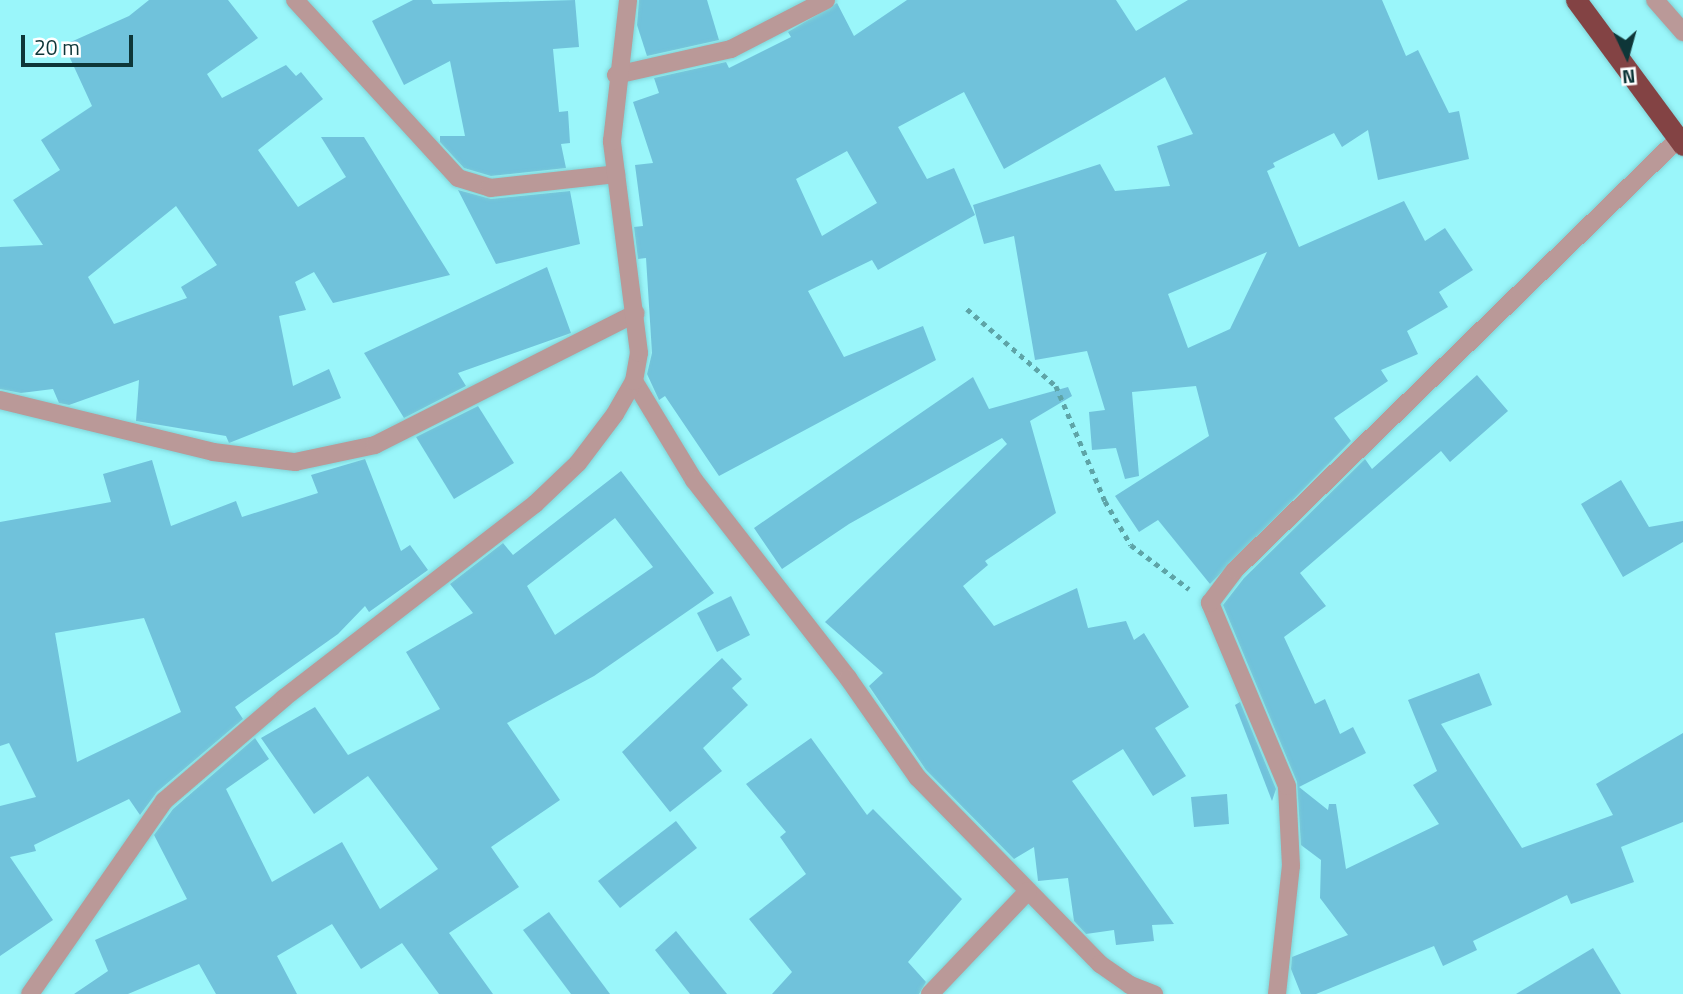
<!DOCTYPE html>
<style>
body{margin:0}
#map{position:relative;width:1683px;height:994px;overflow:hidden;background:#9af6fa;font-family:"Titillium Web",sans-serif}
div>[style]{position:absolute}
.building>*{inset:0;background:#70c2db}
.path>*{height:4.5px;margin-top:-2.25px;transform-origin:0;background:repeating-linear-gradient(90deg,#5ea4a7 0 5px,transparent 0 10px)}
.roads{filter:drop-shadow(0 0 2px #81d3d7) drop-shadow(0 0 2px #81d3d7)}
.minor>*{height:18px;margin:-9px;padding:0 9px;transform-origin:9px;border-radius:9px;background:#ba9998}
.highway>*{height:21px;margin:-10.5px;padding:0 10.5px;transform-origin:10.5px;border-radius:10.5px;background:#834344}
span{translate:-50% -50%;white-space:nowrap;text-align:center;line-height:1.15;-webkit-text-stroke:6px #fff;paint-order:stroke}
.north{position:absolute;left:1592px;top:21px;width:70px;height:70px;-webkit-text-stroke:5px #fff;paint-order:stroke;rotate:175deg;font-size:19px;font-weight:700;line-height:28px;text-align:center;color:#0e3638}
.north::after{content:'';display:block;margin:auto;width:24px;height:32px;background:#0e3638;clip-path:polygon(50% 0,100% 100%,50% 72%,0 100%)}
.scale{position:absolute;left:21px;top:35px;width:112px;height:32px;box-sizing:border-box;border:4px solid #0e3638;border-top:0;padding-left:9px;font-size:21px;line-height:24px;white-space:nowrap;color:#0e3638;-webkit-text-stroke:5px #fff;paint-order:stroke}
</style>
<div id="map">
<div class="building">
<i style="clip-path:polygon(evenodd,149px 0,228px 0,258px 38px,207px 74px,222px 98px,286px 65px,296px 76px,301px 72px,323px 99px,258px 150px,298px 207px,346px 177px,321px 137px,364px 137px,450px 275px,333px 303px,314px 272px,295px 282px,306px 310px,279px 316px,293px 386px,329px 369px,341px 398px,229px 443px,226px 436px,136px 421px,139px 380px,69px 405px,59px 403px,53px 389px,21px 393px,0 389px,0 247px,43px 245px,13px 200px,60px 170px,41px 140px,92px 106px,64px 45px,129px 16px,149px 0,176px 206px,217px 265px,181px 287px,187px 298px,114px 324px,88px 277px,176px 206px)"></i>
<i style="clip-path:polygon(413px 0,431px 0,433px 4px,575px 0,579px 47px,553px 49px,559px 112px,568px 111px,570px 143px,561px 144px,566px 168px,491px 176px,464px 168px,440px 142px,440px 136px,465px 136px,450px 61px,404px 85px,372px 21px)"></i>
<i style="clip-path:polygon(639px 0,707px 0,719px 40px,647px 56px,637px 25px)"></i>
<i style="clip-path:polygon(evenodd,907px 0,1116px 0,1136px 31px,1188px 0,1382px 0,1406px 56px,1418px 50px,1449px 113px,1459px 111px,1469px 159px,1378px 180px,1368px 130px,1342px 147px,1334px 133px,1273px 163px,1275px 167px,1267px 171px,1299px 247px,1404px 201px,1425px 241px,1445px 228px,1473px 270px,1439px 292px,1448px 307px,1407px 331px,1418px 354px,1381px 370px,1388px 381px,1334px 418px,1351px 441px,1210px 584px,1158px 520px,1139px 532px,1115px 496px,1209px 436px,1196px 386px,1132px 392px,1139px 476px,1125px 479px,1116px 448px,1092px 450px,1089px 412px,1105px 410px,1087px 351px,1035px 360px,1014px 236px,984px 244px,973px 205px,1100px 164px,1115px 191px,1170px 186px,1157px 146px,1193px 134px,1165px 77px,1004px 169px,964px 92px,898px 127px,927px 179px,954px 168px,975px 215px,878px 270px,872px 260px,808px 291px,844px 357px,923px 326px,936px 360px,719px 476px,665px 396px,659px 400px,647px 374px,652px 353px,646px 258px,638px 259px,634px 227px,643px 226px,635px 165px,653px 163px,633px 102px,659px 93px,654px 78px,726px 62px,729px 68px,791px 37px,788px 32px,837px 3px,854px 36px,907px 0,847px 151px,877px 203px,822px 236px,796px 179px,847px 151px,907px 0,1267px 252px,1230px 329px,1188px 348px,1168px 294px,1267px 252px)"></i>
<i style="clip-path:polygon(458px 190px,491px 199px,570px 191px,580px 244px,496px 264px)"></i>
<i style="clip-path:polygon(547px 267px,571px 333px,458px 373px,466px 386px,404px 418px,364px 353px)"></i>
<i style="clip-path:polygon(1477px 375px,1508px 411px,1450px 462px,1441px 451px,1300px 573px,1326px 606px,1284px 637px,1315px 704px,1325px 699px,1340px 734px,1353px 727px,1366px 753px,1299px 787px,1328px 810px,1329px 804px,1336px 804px,1346px 869px,1439px 824px,1413px 785px,1437px 771px,1408px 700px,1479px 673px,1492px 705px,1441px 724px,1522px 848px,1613px 815px,1596px 784px,1683px 733px,1683px 822px,1621px 847px,1634px 882px,1571px 904px,1567px 895px,1473px 941px,1477px 950px,1443px 966px,1434px 946px,1316px 994px,1301px 994px,1291px 969px,1292px 957px,1348px 935px,1320px 898px,1321px 860px,1301px 845px,1297px 782px,1223px 605px,1244px 578px,1365px 459px,1372px 469px)"></i>
<i style="clip-path:polygon(973px 377px,989px 409px,1068px 387px,1072px 396px,1030px 421px,1056px 513px,985px 561px,988px 565px,963px 586px,994px 626px,1077px 588px,1088px 628px,1126px 621px,1134px 640px,1144px 633px,1189px 707px,1155px 728px,1186px 776px,1153px 796px,1123px 749px,1072px 781px,1174px 924px,1152px 925px,1154px 941px,1116px 945px,1114px 930px,1086px 934px,1074px 921px,1068px 878px,1038px 881px,1034px 847px,1014px 859px,926px 770px,869px 686px,883px 673px,825px 622px,1007px 444px,1002px 438px,849px 524px,782px 569px,754px 528px)"></i>
<i style="clip-path:polygon(478px 406px,514px 463px,454px 499px,416px 437px)"></i>
<i style="clip-path:polygon(evenodd,365px 459px,401px 551px,410px 545px,428px 570px,369px 612px,365px 606px,338px 634px,235px 707px,243px 719px,157px 792px,140px 815px,129px 799px,34px 845px,36px 851px,10px 857px,53px 920px,0 956px,0 806px,36px 797px,9px 743px,0 746px,0 522px,111px 502px,103px 474px,152px 460px,171px 526px,236px 501px,242px 517px,318px 493px,311px 475px,365px 459px,144px 618px,181px 712px,77px 762px,55px 633px,144px 618px)"></i>
<i style="clip-path:polygon(evenodd,621px 471px,714px 593px,594px 676px,507px 723px,560px 800px,491px 847px,519px 887px,449px 933px,493px 994px,439px 994px,402px 943px,361px 969px,332px 924px,277px 956px,297px 994px,216px 994px,199px 964px,128px 994px,74px 994px,108px 971px,95px 940px,187px 899px,154px 835px,173px 809px,255px 738px,269px 759px,226px 789px,272px 882px,342px 842px,380px 909px,438px 869px,368px 776px,314px 814px,261px 738px,315px 707px,348px 755px,440px 709px,406px 652px,473px 613px,450px 584px,503px 543px,513px 555px,621px 471px,615px 518px,653px 567px,555px 635px,527px 586px,615px 518px)"></i>
<i style="clip-path:polygon(1621px 480px,1649px 527px,1683px 521px,1683px 542px,1623px 577px,1581px 504px)"></i>
<i style="clip-path:polygon(731px 596px,750px 635px,717px 652px,697px 613px)"></i>
<i style="clip-path:polygon(722px 658px,742px 679px,732px 688px,748px 705px,703px 748px,722px 771px,670px 812px,622px 752px)"></i>
<i style="clip-path:polygon(1240px 702px,1276px 789px,1272px 801px,1235px 705px)"></i>
<i style="clip-path:polygon(811px 738px,867px 815px,873px 809px,962px 899px,908px 962px,926px 982px,919px 994px,772px 994px,792px 972px,749px 919px,806px 874px,780px 837px,786px 832px,746px 784px)"></i>
<i style="clip-path:polygon(1227px 794px,1229px 824px,1194px 827px,1191px 797px)"></i>
<i style="clip-path:polygon(676px 821px,697px 848px,620px 908px,598px 881px)"></i>
<i style="clip-path:polygon(549px 912px,610px 994px,571px 994px,523px 930px)"></i>
<i style="clip-path:polygon(676px 931px,727px 994px,690px 994px,655px 950px)"></i>
<i style="clip-path:polygon(1593px 948px,1621px 994px,1516px 994px)"></i>
</div>
<div class="path">
<i style="left:967px;top:309px;width:118px;rotate:40.9deg"></i>
<i style="left:1056px;top:386px;width:125px;rotate:66.9deg"></i>
<i style="left:1105px;top:501px;width:51px;rotate:59.4deg"></i>
<i style="left:1131px;top:545px;width:73px;rotate:37.2deg"></i>
</div>
<div class="roads">
<div class="minor">
<i style="left:295px;top:0;width:241px;rotate:47.5deg"></i>
<i style="left:458px;top:178px;width:34px;rotate:17deg"></i>
<i style="left:490px;top:188px;width:127px;rotate:-6.3deg"></i>
<i style="left:1655px;top:0;width:43px;rotate:48.8deg"></i>
<i style="left:616px;top:75px;width:118px;rotate:-12.7deg"></i>
<i style="left:731px;top:49px;width:107px;rotate:-27.3deg"></i>
<i style="left:634px;top:381px;width:116px;rotate:58.8deg"></i>
<i style="left:694px;top:480px;width:251px;rotate:52.1deg"></i>
<i style="left:848px;top:678px;width:121px;rotate:55.1deg"></i>
<i style="left:917px;top:777px;width:262px;rotate:45.6deg"></i>
<i style="left:1100px;top:964px;width:37px;rotate:35deg"></i>
<i style="left:1130px;top:985px;width:26px;rotate:21deg"></i>
<i style="left:0;top:400px;width:219px;rotate:13.7deg"></i>
<i style="left:213px;top:452px;width:83px;rotate:7deg"></i>
<i style="left:295px;top:462px;width:82px;rotate:-12deg"></i>
<i style="left:375px;top:445px;width:292px;rotate:-26.8deg"></i>
<i style="left:30px;top:994px;width:235px;rotate:-55.2deg"></i>
<i style="left:164px;top:801px;width:158px;rotate:-40.6deg"></i>
<i style="left:284px;top:698px;width:317px;rotate:-37.7deg"></i>
<i style="left:535px;top:504px;width:59px;rotate:-43.6deg"></i>
<i style="left:578px;top:463px;width:61px;rotate:-52.9deg"></i>
<i style="left:615px;top:414px;width:38px;rotate:-60deg"></i>
<i style="left:634px;top:381px;width:28px;rotate:-80deg"></i>
<i style="left:639px;top:353px;width:214px;rotate:-97.3deg"></i>
<i style="left:612px;top:141px;width:142px;rotate:-83.5deg"></i>
<i style="left:930px;top:994px;width:142px;rotate:-46.4deg"></i>
<i style="left:1277px;top:994px;width:129px;rotate:-83.8deg"></i>
<i style="left:1291px;top:866px;width:80px;rotate:-92.9deg"></i>
<i style="left:1287px;top:786px;width:199px;rotate:-112.8deg"></i>
<i style="left:1210px;top:603px;width:41px;rotate:-52.9deg"></i>
<i style="left:1235px;top:570px;width:618px;rotate:-44.21deg"></i>
</div>
<div class="highway">
<i style="left:1576px;top:0;width:180px;rotate:53.6deg"></i>
</div>
</div>
<div class="north">N</div>
<div class="scale">20 m</div>
</div>
